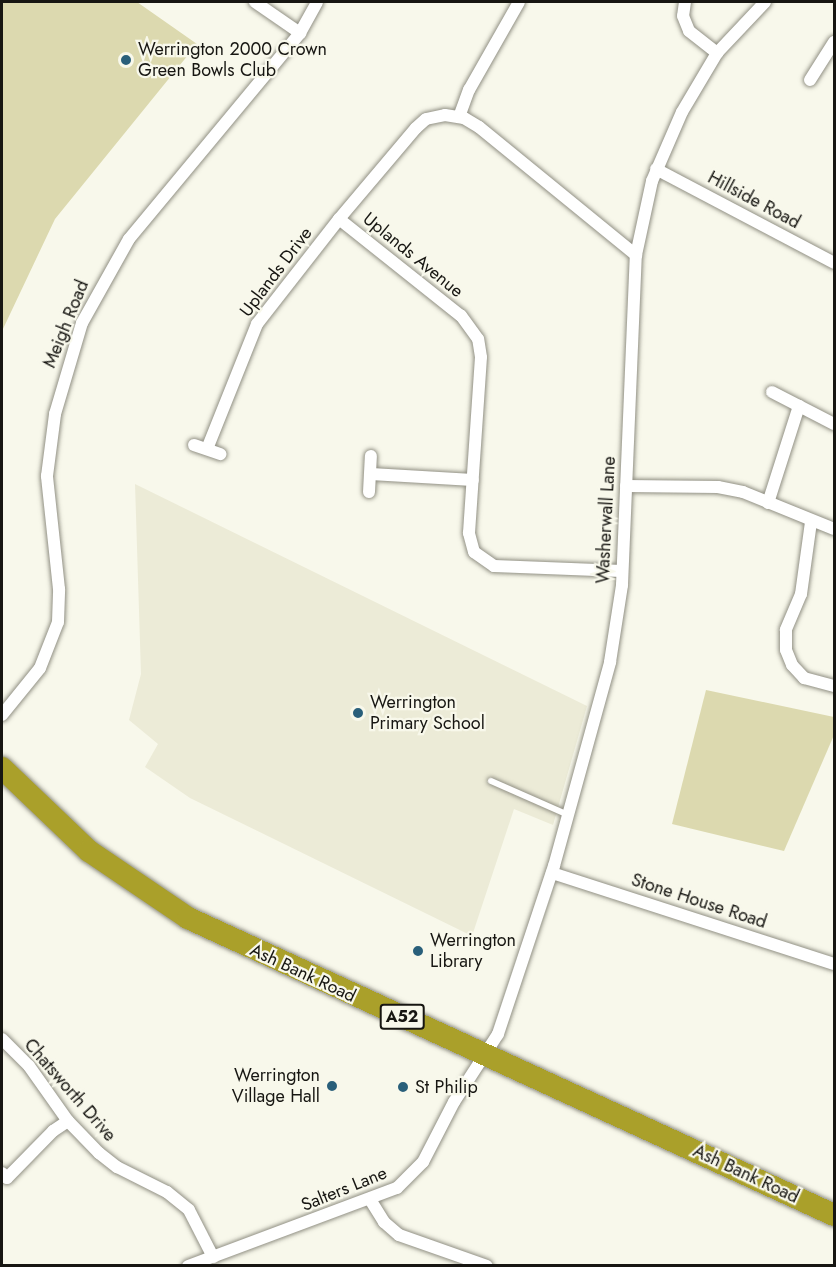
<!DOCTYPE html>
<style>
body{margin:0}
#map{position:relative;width:836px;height:1267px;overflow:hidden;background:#f8f8eb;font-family:Jost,sans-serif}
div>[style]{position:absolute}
.built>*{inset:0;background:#ecebd7}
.green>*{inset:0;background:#dcd9af}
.roads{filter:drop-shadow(0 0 2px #919084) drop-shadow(0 0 2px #919084)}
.lane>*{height:6px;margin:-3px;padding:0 3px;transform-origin:3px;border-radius:3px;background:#fff}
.street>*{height:12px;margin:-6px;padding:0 6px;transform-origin:6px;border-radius:6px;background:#fff}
.highway>*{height:22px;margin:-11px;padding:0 11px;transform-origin:11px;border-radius:11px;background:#aaa02a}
.dots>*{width:16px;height:16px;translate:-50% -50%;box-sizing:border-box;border:3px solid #f8f8eb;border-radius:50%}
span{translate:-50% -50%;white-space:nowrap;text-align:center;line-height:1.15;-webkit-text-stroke:4.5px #f8f8eb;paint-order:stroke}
.shield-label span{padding:2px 4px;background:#f8f8eb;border:2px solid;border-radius:4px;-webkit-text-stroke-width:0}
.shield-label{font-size:16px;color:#171612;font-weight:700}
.poi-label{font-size:18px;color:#171612}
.left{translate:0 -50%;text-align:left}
.right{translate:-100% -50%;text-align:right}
.street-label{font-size:18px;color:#171612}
.frame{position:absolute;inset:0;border:3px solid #171612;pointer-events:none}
</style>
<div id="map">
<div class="built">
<i style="clip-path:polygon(135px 484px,587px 706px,553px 825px,514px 809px,472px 936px,190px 798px,145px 767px,158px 744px,129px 720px,141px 674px)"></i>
</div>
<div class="green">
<i style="clip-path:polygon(2px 2px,137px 2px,197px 44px,55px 219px,2px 331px)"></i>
<i style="clip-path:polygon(706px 690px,834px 717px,834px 735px,784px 851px,672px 824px)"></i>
</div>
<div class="roads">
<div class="lane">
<i style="left:491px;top:781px;width:84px;rotate:23.8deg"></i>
</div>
<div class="street">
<i style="left:255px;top:2px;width:55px;rotate:34.6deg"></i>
<i style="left:685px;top:2px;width:14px;rotate:98deg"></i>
<i style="left:683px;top:16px;width:16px;rotate:68deg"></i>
<i style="left:689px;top:31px;width:36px;rotate:38deg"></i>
<i style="left:810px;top:80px;width:45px;rotate:-57.7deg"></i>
<i style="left:459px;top:117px;width:29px;rotate:-70deg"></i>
<i style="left:469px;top:90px;width:101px;rotate:-60.4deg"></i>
<i style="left:656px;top:169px;width:201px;rotate:27.8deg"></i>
<i style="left:772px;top:392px;width:70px;rotate:27.3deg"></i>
<i style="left:194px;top:445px;width:28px;rotate:19deg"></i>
<i style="left:207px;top:449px;width:135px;rotate:-68.2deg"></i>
<i style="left:257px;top:324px;width:133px;rotate:-52deg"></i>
<i style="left:371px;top:474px;width:102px;rotate:3.4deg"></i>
<i style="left:626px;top:486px;width:92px;rotate:0.6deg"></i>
<i style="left:718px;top:487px;width:25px;rotate:11deg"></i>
<i style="left:743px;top:492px;width:98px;rotate:22.1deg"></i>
<i style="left:369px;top:492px;width:36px;rotate:-87deg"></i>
<i style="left:768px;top:503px;width:102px;rotate:-72.3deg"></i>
<i style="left:811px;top:522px;width:73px;rotate:97.9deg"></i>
<i style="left:801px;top:594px;width:39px;rotate:113deg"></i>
<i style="left:786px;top:630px;width:20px;rotate:90deg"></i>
<i style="left:786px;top:650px;width:16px;rotate:68deg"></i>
<i style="left:792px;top:665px;width:18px;rotate:47deg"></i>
<i style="left:804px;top:678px;width:31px;rotate:15deg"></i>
<i style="left:622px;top:571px;width:128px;rotate:-177.8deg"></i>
<i style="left:494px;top:566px;width:24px;rotate:-145deg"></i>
<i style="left:474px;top:552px;width:20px;rotate:-105deg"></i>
<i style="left:469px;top:533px;width:176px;rotate:-86.1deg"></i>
<i style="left:481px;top:357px;width:18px;rotate:-99deg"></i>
<i style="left:478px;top:339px;width:29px;rotate:-126deg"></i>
<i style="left:461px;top:316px;width:156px;rotate:-141.5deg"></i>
<i style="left:339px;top:219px;width:119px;rotate:-49.8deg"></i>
<i style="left:416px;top:128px;width:13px;rotate:-42deg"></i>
<i style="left:426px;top:119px;width:19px;rotate:-12deg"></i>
<i style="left:445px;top:115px;width:19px;rotate:9deg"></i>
<i style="left:464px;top:118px;width:17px;rotate:31deg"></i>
<i style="left:479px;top:127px;width:203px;rotate:39.2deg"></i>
<i style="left:2px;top:715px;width:60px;rotate:-51deg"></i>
<i style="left:40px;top:668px;width:49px;rotate:-68.6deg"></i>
<i style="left:58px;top:622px;width:33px;rotate:-88deg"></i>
<i style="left:59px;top:589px;width:114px;rotate:-96.1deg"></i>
<i style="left:47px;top:476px;width:63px;rotate:-82.6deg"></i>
<i style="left:55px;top:414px;width:95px;rotate:-73.5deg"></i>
<i style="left:82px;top:323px;width:96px;rotate:-60.8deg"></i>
<i style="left:129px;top:239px;width:268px;rotate:-50.3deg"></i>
<i style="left:300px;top:33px;width:35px;rotate:-61deg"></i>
<i style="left:552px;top:873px;width:296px;rotate:17.9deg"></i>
<i style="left:2px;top:1039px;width:38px;rotate:45deg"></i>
<i style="left:29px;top:1066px;width:67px;rotate:54.7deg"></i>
<i style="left:68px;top:1121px;width:45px;rotate:45.9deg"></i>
<i style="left:99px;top:1153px;width:23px;rotate:38deg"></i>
<i style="left:117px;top:1167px;width:56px;rotate:26.6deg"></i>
<i style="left:167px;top:1192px;width:28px;rotate:39deg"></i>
<i style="left:189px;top:1210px;width:53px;rotate:62.9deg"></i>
<i style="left:2px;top:1173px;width:7px;rotate:45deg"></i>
<i style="left:7px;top:1178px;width:66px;rotate:-45.6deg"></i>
<i style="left:53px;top:1131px;width:18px;rotate:-34deg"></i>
<i style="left:371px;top:1201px;width:25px;rotate:58deg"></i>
<i style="left:384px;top:1222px;width:20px;rotate:41deg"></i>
<i style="left:399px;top:1235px;width:93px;rotate:19.4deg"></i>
<i style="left:188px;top:1266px;width:223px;rotate:-20.5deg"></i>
<i style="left:397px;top:1188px;width:37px;rotate:-45deg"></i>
<i style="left:423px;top:1162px;width:68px;rotate:-62.7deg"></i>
<i style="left:454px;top:1102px;width:81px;rotate:-57.1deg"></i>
<i style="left:498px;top:1034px;width:177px;rotate:-71.6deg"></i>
<i style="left:554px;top:866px;width:212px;rotate:-74.6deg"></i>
<i style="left:610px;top:662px;width:78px;rotate:-81.1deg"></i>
<i style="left:622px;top:585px;width:330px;rotate:-87.6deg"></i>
<i style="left:636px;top:255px;width:76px;rotate:-77.8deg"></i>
<i style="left:652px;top:181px;width:75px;rotate:-66.5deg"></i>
<i style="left:682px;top:112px;width:69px;rotate:-59.3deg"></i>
<i style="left:717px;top:53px;width:70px;rotate:-46.7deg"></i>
</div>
<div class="highway">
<i style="left:2px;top:768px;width:120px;rotate:43.7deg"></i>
<i style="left:89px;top:851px;width:120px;rotate:34.1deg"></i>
<i style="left:188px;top:918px;width:711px;rotate:24.69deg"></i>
</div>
</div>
<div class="dots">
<i style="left:126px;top:60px;background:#295f7a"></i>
<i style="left:358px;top:713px;background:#295f7a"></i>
<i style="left:418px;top:951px;background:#295f7a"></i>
<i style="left:332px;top:1086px;background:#295f7a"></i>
<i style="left:403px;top:1087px;background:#295f7a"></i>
</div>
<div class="shield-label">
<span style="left:402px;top:1017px">A52</span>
</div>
<div class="poi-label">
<span class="left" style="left:138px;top:60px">Werrington 2000 Crown<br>Green Bowls Club</span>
<span class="left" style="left:370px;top:713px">Werrington<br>Primary School</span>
<span class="left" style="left:430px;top:951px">Werrington<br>Library</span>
<span class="right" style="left:320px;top:1086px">Werrington<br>Village Hall</span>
<span class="left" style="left:415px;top:1087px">St Philip</span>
</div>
<div class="street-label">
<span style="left:754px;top:200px;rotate:28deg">Hillside Road</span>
<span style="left:413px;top:255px;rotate:39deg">Uplands Avenue</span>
<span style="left:276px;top:272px;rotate:-53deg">Uplands Drive</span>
<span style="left:66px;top:324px;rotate:-68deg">Meigh Road</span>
<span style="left:606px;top:520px;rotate:-87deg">Washerwall Lane</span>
<span style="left:699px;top:901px;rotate:18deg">Stone House Road</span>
<span style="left:303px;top:973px;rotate:25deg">Ash Bank Road</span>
<span style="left:70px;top:1090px;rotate:49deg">Chatsworth Drive</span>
<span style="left:746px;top:1174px;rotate:25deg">Ash Bank Road</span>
<span style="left:344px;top:1189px;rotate:-22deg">Salters Lane</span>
</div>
<div class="frame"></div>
</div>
